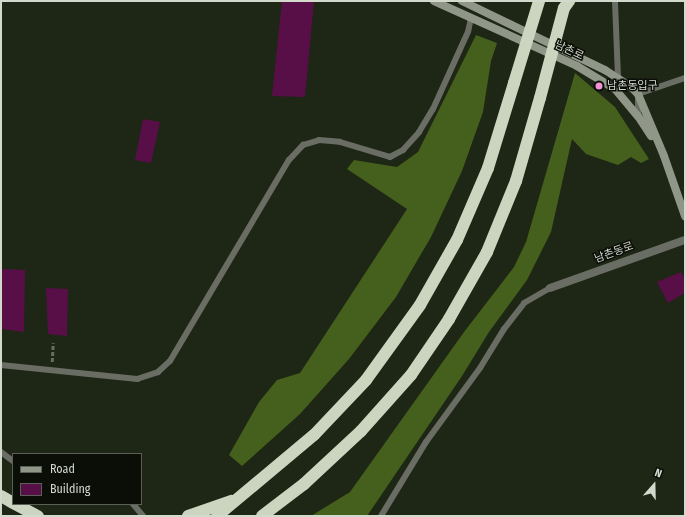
<!DOCTYPE html>
<meta charset="utf-8">
<style>
body{margin:0}
#map{position:relative;width:686px;height:517px;overflow:hidden;background:#1e2615;font-family:"Fira Sans Condensed","Noto Sans KR",sans-serif}
div>[style]{position:absolute}
.forest>*{inset:0;background:#455f1c}
.building>*{inset:0;background:#580f48}
.path>*{height:2.5px;margin-top:-1.25px;transform-origin:0;background:repeating-linear-gradient(90deg,#676d5f 0 4px,transparent 0 6px)}
.lane>*{height:6px;margin:-3px;padding:0 3px;transform-origin:3px;border-radius:3px;background:#696d64}
.street>*{height:8px;margin:-4px;padding:0 4px;transform-origin:4px;border-radius:4px;background:#696d64}
.secondary>*{height:8px;margin:-4px;padding:0 4px;transform-origin:4px;border-radius:4px;background:#909789}
.highway>*{height:12px;margin:-6px;padding:0 6px;transform-origin:6px;border-radius:6px;background:#cbd5bf}
.highway-bridge>*{height:12px;margin:-6px;padding:0 6px;transform-origin:6px;border-radius:6px;background:#cbd5bf}
.dots>*{width:11px;height:11px;translate:-50% -50%;box-sizing:border-box;border:2px solid #0a0e07;border-radius:50%}
span{translate:-50% -50%;white-space:nowrap;text-align:center;line-height:1.15;-webkit-text-stroke:3px #0a0e07;paint-order:stroke}
.street-label{font-size:11px;color:#d4d9ce}
.poi-label{font-size:11px;color:#d4d9ce}
.left{translate:0 -50%;text-align:left}
.frame{position:absolute;inset:0;border:2px solid #d4d9ce;pointer-events:none}
.legend{position:absolute;left:12px;top:453px;width:130px;height:52px;box-sizing:border-box;background:#0a0e07;border:1px solid #5b5f57;margin:0;padding:5px 7px;list-style:none;font-size:12px;color:#d4d9ce}
.legend li{display:flex;align-items:center;gap:8px;height:20px}
.legend b{width:20px;border:1px solid #5b5f57}
.north{position:absolute;left:634px;top:465px;width:40px;height:40px;-webkit-text-stroke:3px #0a0e07;paint-order:stroke;rotate:20deg;font-size:11px;font-weight:700;line-height:16px;text-align:center;color:#d4d9ce}
.north::after{content:'';display:block;margin:auto;width:14px;height:18px;background:#d4d9ce;clip-path:polygon(50% 0,100% 100%,50% 72%,0 100%)}
</style>
<div id="map">
<div class="forest">
<i style="clip-path:polygon(476px 35px,497px 43px,491px 61px,483px 112px,462px 171px,431px 237px,396px 297px,349px 359px,300px 414px,242px 466px,229px 455px,259px 402px,277px 380px,300px 373px,407px 209px,347px 169px,354px 160px,397px 167px,418px 152px)"></i>
<i style="clip-path:polygon(575px 73px,615px 107px,649px 159px,641px 163px,631px 157px,618px 165px,586px 154px,572px 139px,551px 232px,527px 280px,489px 332px,462px 376px,367px 516px,311px 516px,350px 492px,464px 332px,514px 267px,526px 242px)"></i>
</div>
<div class="building">
<i style="clip-path:polygon(282px 1px,314px 1px,305px 97px,272px 96px)"></i>
<i style="clip-path:polygon(143px 119px,160px 122px,151px 163px,135px 160px)"></i>
<i style="clip-path:polygon(1px 269px,25px 270px,24px 332px,1px 329px)"></i>
<i style="clip-path:polygon(681px 272px,685px 279px,685px 293px,668px 303px,657px 282px)"></i>
<i style="clip-path:polygon(46px 288px,68px 289px,67px 336px,48px 334px)"></i>
</div>
<div class="path">
<i style="left:52px;top:362px;width:19px;rotate:-87deg"></i>
</div>
<div class="lane">
<i style="left:615px;top:89px;width:12px;rotate:-76deg"></i>
<i style="left:618px;top:77px;width:76px;rotate:-92.3deg"></i>
<i style="left:638px;top:116px;width:22px;rotate:-90deg"></i>
<i style="left:638px;top:94px;width:50px;rotate:-18.8deg"></i>
<i style="left:1px;top:365px;width:137px;rotate:5.9deg"></i>
<i style="left:137px;top:379px;width:22px;rotate:-18deg"></i>
<i style="left:158px;top:372px;width:16px;rotate:-43deg"></i>
<i style="left:170px;top:361px;width:234px;rotate:-59.4deg"></i>
<i style="left:289px;top:160px;width:21px;rotate:-47deg"></i>
<i style="left:303px;top:145px;width:17px;rotate:-17deg"></i>
<i style="left:319px;top:140px;width:21px;rotate:5deg"></i>
<i style="left:340px;top:142px;width:52px;rotate:16.7deg"></i>
<i style="left:390px;top:157px;width:15px;rotate:-28deg"></i>
<i style="left:403px;top:150px;width:24px;rotate:-48deg"></i>
<i style="left:419px;top:132px;width:27px;rotate:-59deg"></i>
<i style="left:433px;top:109px;width:85px;rotate:-65.6deg"></i>
<i style="left:468px;top:32px;width:14px;rotate:-78deg"></i>
<i style="left:1px;top:452px;width:15px;rotate:37deg"></i>
<i style="left:133px;top:504px;width:16px;rotate:50deg"></i>
<i style="left:381px;top:516px;width:87px;rotate:-58.7deg"></i>
<i style="left:426px;top:442px;width:92px;rotate:-53.9deg"></i>
<i style="left:480px;top:368px;width:46px;rotate:-58.4deg"></i>
<i style="left:504px;top:329px;width:33px;rotate:-52deg"></i>
<i style="left:524px;top:303px;width:30px;rotate:-30deg"></i>
</div>
<div class="street">
<i style="left:550px;top:288px;width:143px;rotate:-19.6deg"></i>
</div>
<div class="secondary">
<i style="left:434px;top:1px;width:157px;rotate:24.4deg"></i>
<i style="left:577px;top:66px;width:44px;rotate:31.2deg"></i>
<i style="left:615px;top:89px;width:35px;rotate:50deg"></i>
<i style="left:638px;top:116px;width:24px;rotate:57deg"></i>
<i style="left:462px;top:1px;width:159px;rotate:25.8deg"></i>
<i style="left:605px;top:70px;width:31px;rotate:33deg"></i>
<i style="left:631px;top:87px;width:10px;rotate:45deg"></i>
<i style="left:638px;top:94px;width:67px;rotate:67.2deg"></i>
<i style="left:664px;top:156px;width:64px;rotate:70.7deg"></i>
</div>
<div class="highway">
<i style="left:564px;top:8px;width:9px;rotate:-54deg"></i>
<i style="left:1px;top:496px;width:14px;rotate:30deg"></i>
<i style="left:15px;top:504px;width:26px;rotate:28deg"></i>
<i style="left:188px;top:516px;width:46px;rotate:-19.2deg"></i>
<i style="left:217px;top:516px;width:126px;rotate:-39.9deg"></i>
<i style="left:314px;top:435px;width:76px;rotate:-46.6deg"></i>
<i style="left:366px;top:380px;width:92px;rotate:-54.2deg"></i>
<i style="left:420px;top:305px;width:75px;rotate:-60.4deg"></i>
<i style="left:457px;top:240px;width:78px;rotate:-66.7deg"></i>
<i style="left:488px;top:168px;width:89px;rotate:-73deg"></i>
<i style="left:262px;top:516px;width:53px;rotate:-37.3deg"></i>
<i style="left:304px;top:484px;width:78px;rotate:-42.9deg"></i>
<i style="left:361px;top:431px;width:75px;rotate:-48.2deg"></i>
<i style="left:411px;top:375px;width:68px;rotate:-55.8deg"></i>
<i style="left:449px;top:319px;width:77px;rotate:-60.4deg"></i>
<i style="left:487px;top:252px;width:77px;rotate:-67.8deg"></i>
<i style="left:516px;top:181px;width:86px;rotate:-73.9deg"></i>
</div>
<div class="highway-bridge">
<i style="left:514px;top:83px;width:86px;rotate:-73deg"></i>
<i style="left:540px;top:98px;width:93px;rotate:-75.1deg"></i>
</div>
<div class="dots">
<i style="left:599px;top:86px;background:#f291d6"></i>
</div>
<div class="street-label">
<span style="left:569px;top:51px;rotate:25deg">남촌로</span>
<span style="left:614px;top:253px;rotate:-20deg">남촌동로</span>
</div>
<div class="poi-label">
<span class="left" style="left:607px;top:86px">남촌동입구</span>
</div>
<div class="frame"></div>
<ul class="legend">
<li><b style="height:5px;background:#909789"></b>Road</li>
<li><b style="height:11px;background:#580f48"></b>Building</li>
</ul>
<div class="north">N</div>
</div>
